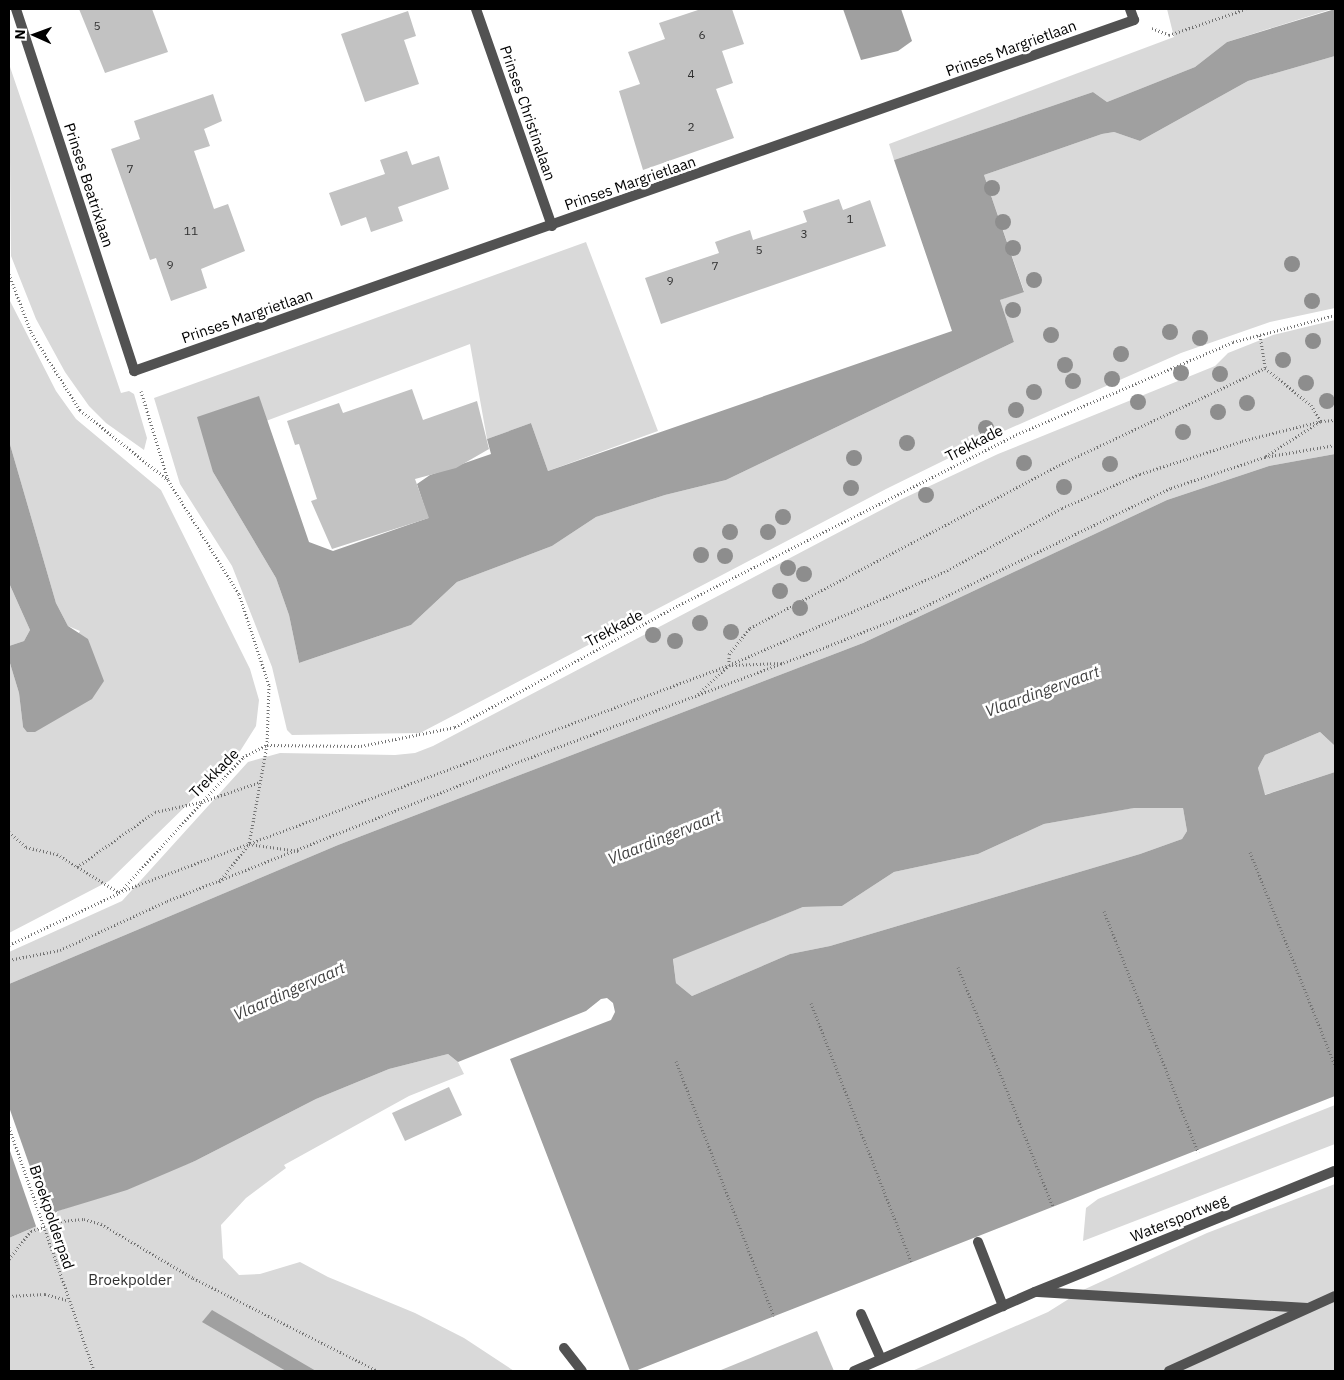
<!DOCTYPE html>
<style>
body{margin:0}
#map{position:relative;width:1344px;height:1380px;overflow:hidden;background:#fff;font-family:"IBM Plex Sans",sans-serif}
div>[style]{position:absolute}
.green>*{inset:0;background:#d9d9d9}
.water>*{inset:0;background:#a0a0a0}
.pier>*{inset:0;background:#fff}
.building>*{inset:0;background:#c2c2c2}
.path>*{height:3px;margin-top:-1.5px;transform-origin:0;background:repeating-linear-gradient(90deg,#747474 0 1px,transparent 0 3.5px)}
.service>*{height:10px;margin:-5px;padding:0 5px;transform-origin:5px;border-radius:5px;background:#525252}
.minor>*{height:10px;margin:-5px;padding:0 5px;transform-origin:5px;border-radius:5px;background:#525252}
.path-bridge>*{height:3px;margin-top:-1.5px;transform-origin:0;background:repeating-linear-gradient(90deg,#747474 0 1px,transparent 0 3.5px)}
.trees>*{width:16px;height:16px;margin:-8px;border-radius:50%;background:#8d8d8d}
span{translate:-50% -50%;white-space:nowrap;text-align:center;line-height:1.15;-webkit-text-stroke:5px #fff;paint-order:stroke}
.number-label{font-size:12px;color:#303030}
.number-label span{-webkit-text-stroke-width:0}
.street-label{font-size:15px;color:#000}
.park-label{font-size:15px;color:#303030}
.water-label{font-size:16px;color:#414141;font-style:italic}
.frame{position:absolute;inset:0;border:10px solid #000;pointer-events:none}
.north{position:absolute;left:10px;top:10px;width:50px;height:50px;-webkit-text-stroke:4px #fff;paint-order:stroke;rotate:272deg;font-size:14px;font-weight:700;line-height:20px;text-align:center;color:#000}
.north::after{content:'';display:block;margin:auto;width:18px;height:22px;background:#000;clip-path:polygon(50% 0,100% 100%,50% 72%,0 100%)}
</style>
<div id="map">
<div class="green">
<i style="clip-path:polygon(1167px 9px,1332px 9px,1227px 42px,1195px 67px,1107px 102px,1093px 92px,894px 160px,889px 144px,1174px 37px)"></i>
<i style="clip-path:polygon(1335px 56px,1335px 308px,1270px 322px,1181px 353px,1004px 431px,886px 489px,420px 733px,292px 735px,287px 730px,272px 667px,232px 566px,180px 484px,154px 398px,586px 242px,658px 431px,548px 471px,531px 423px,487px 439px,470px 344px,266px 421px,259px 397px,213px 472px,276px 578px,289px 615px,299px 663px,411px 625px,457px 582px,552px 546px,596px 517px,665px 495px,726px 480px,1014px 342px,1000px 300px,1024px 291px,984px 175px,1102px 134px,1114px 132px,1140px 141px,1248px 81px)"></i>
<i style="clip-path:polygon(9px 64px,121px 393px,129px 391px,134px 394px,147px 438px,144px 450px,106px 423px,89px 406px,65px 372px,36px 319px,11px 256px)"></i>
<i style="clip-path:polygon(9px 299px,56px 391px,76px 419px,161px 490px,250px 669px,259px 700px,256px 726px,237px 756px,109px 881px,9px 933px,9px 660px,19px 693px,23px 727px,80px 631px,68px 626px,56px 603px,9px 441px)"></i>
<i style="clip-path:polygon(1335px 320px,1335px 454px,1269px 466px,1167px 500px,863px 643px,338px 845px,9px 984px,9px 952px,122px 901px,248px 762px,280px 753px,395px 755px,415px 753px,433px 746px,902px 499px,998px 454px,1215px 366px,1228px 353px,1273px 335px)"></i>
<i style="clip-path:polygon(9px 583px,30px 630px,24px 641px,9px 646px)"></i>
<i style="clip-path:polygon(1320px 732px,1335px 746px,1335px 772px,1264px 795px,1258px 768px,1265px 755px)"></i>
<i style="clip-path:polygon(1133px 808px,1183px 808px,1187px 831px,1182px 839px,1140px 854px,830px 946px,790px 954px,692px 996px,676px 983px,673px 958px,803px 907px,842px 906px,894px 872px,978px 854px,1044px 824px)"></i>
<i style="clip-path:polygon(448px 1054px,458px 1062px,464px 1074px,409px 1096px,284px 1165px,286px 1168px,246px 1198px,221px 1225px,223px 1258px,239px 1275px,260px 1274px,300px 1262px,328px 1277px,415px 1313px,464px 1338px,514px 1371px,9px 1371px,9px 1238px,37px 1226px,40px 1233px,52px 1224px,58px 1211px,195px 1161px,316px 1099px,389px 1069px)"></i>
<i style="clip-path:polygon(1335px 1105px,1335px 1144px,1083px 1241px,1086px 1208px,1098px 1199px)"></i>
<i style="clip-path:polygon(1335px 1184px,1335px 1371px,912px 1371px,1048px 1312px,1083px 1290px,1207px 1233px)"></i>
</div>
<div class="water">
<i style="clip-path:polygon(843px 9px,901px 9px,912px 41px,898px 51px,861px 60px)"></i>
<i style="clip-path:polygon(1335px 9px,1335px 56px,1248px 81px,1140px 141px,1114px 132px,1102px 134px,984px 175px,1024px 292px,1000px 300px,1014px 342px,726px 480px,665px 495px,596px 517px,552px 546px,457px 582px,411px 625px,299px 663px,289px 615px,276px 578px,213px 472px,197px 417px,259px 396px,309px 542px,333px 551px,428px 518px,417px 484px,430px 475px,491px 454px,487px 439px,531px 423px,548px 471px,952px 331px,894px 160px,1093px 92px,1107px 102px,1195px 67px,1227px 42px)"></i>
<i style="clip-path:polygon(9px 441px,56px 603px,68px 626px,88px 639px,104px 681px,92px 699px,35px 732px,27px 732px,23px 727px,19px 693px,9px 660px,9px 646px,24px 641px,30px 630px,9px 583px)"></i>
<i style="clip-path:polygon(evenodd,1335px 454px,1335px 746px,1320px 732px,1265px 755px,1258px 768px,1265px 795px,1335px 772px,1335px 1096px,635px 1371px,630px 1371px,510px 1059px,611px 1020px,615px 1012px,613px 1003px,607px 998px,601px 999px,586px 1011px,458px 1062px,448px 1054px,389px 1069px,316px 1099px,195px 1161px,127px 1190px,58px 1211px,37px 1226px,9px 1238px,9px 984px,338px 845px,863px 643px,1167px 500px,1269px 466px,1335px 454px,1134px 808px,1183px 808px,1187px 831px,1182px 839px,1140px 854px,830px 946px,790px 954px,692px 996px,676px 983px,673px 959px,803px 907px,842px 906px,894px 872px,978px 854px,1044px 824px,1134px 808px)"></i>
<i style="clip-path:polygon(212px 1310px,316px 1371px,286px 1371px,202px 1322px)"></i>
</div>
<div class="pier">
<i style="clip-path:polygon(9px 1107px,49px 1221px,37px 1229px,9px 1148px)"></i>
</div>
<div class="building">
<i style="clip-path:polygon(79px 9px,152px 9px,168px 52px,105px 73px)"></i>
<i style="clip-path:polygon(701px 9px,732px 9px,744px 44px,722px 51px,733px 83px,716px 89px,734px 138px,643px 170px,619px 91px,640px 84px,628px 52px,665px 39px,659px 23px)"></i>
<i style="clip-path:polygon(408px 11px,416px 36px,404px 40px,419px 84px,365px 102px,341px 34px)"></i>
<i style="clip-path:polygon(213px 94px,222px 121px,204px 129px,210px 146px,194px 151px,214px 209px,228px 204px,245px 251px,201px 269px,207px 288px,171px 301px,156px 258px,150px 260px,111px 149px,140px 139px,134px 121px)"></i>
<i style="clip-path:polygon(407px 151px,412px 165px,439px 156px,449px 189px,398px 207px,403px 221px,371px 232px,366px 217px,341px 226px,329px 193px,385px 174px,380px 160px)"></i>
<i style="clip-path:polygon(839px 199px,843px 210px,870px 200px,886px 246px,661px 324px,645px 278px,719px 253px,715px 242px,732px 236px,750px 230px,753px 240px,807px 222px,803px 211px)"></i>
<i style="clip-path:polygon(412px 389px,423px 420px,477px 401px,489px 449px,456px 468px,415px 479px,429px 518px,332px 549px,311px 501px,317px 499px,299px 444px,295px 445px,287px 421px,339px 403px,343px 413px)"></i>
<i style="clip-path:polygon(449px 1087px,462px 1115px,405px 1141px,392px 1113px)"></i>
<i style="clip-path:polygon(817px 1331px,834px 1371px,722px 1371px,721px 1370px)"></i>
</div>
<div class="path">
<i style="left:1152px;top:28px;width:18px;rotate:22deg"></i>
<i style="left:1169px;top:35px;width:81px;rotate:-18.7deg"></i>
<i style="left:9px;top:274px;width:62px;rotate:69.2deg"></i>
<i style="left:31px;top:332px;width:92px;rotate:57.9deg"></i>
<i style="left:80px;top:410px;width:112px;rotate:38.5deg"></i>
<i style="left:168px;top:480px;width:134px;rotate:58.1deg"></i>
<i style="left:239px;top:594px;width:96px;rotate:71.8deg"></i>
<i style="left:269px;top:685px;width:60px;rotate:91.9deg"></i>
<i style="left:267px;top:745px;width:101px;rotate:100.3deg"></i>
<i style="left:1260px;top:335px;width:33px;rotate:81deg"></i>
<i style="left:1265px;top:368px;width:59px;rotate:38.8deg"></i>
<i style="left:1311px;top:405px;width:19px;rotate:58deg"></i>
<i style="left:141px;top:391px;width:93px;rotate:73.1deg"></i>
<i style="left:1266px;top:456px;width:65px;rotate:-32.5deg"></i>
<i style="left:1321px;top:421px;width:14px;rotate:-4deg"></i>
<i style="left:732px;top:665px;width:51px;rotate:-2.2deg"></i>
<i style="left:698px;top:694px;width:42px;rotate:-43.1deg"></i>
<i style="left:729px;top:665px;width:11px;rotate:-90deg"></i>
<i style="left:729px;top:654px;width:33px;rotate:-51deg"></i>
<i style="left:750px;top:628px;width:349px;rotate:-27.8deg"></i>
<i style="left:1059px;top:465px;width:228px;rotate:-25.2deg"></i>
<i style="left:9px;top:832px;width:23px;rotate:41deg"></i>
<i style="left:26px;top:847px;width:32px;rotate:13deg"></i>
<i style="left:57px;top:854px;width:72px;rotate:31.9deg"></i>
<i style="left:1250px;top:852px;width:230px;rotate:68.3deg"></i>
<i style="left:77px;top:867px;width:95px;rotate:-35.2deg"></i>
<i style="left:155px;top:812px;width:47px;rotate:-12.3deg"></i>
<i style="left:201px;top:802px;width:62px;rotate:-18.7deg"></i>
<i style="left:219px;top:882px;width:48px;rotate:-51.7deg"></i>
<i style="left:249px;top:844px;width:50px;rotate:8deg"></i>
<i style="left:119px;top:892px;width:651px;rotate:-20.41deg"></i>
<i style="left:729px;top:665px;width:234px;rotate:-23.4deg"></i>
<i style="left:944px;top:572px;width:134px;rotate:-28.5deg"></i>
<i style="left:1062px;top:508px;width:85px;rotate:-23.6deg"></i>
<i style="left:1140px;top:474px;width:107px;rotate:-17.9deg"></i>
<i style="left:1242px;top:441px;width:81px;rotate:-14.2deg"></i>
<i style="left:1104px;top:911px;width:259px;rotate:68.7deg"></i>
<i style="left:9px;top:945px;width:122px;rotate:-25.3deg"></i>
<i style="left:119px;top:893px;width:184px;rotate:-47.6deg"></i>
<i style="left:243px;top:757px;width:27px;rotate:-27deg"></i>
<i style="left:267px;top:745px;width:94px;rotate:0.6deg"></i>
<i style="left:361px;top:746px;width:96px;rotate:-11.4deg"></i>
<i style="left:455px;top:727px;width:255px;rotate:-28.6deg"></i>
<i style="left:679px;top:605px;width:374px;rotate:-26.8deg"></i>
<i style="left:1013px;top:436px;width:239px;rotate:-23.1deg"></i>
<i style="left:1233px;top:342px;width:106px;rotate:-14.8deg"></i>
<i style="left:9px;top:960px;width:52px;rotate:-11.1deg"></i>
<i style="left:60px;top:950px;width:118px;rotate:-24.6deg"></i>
<i style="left:167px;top:901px;width:378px;rotate:-21.6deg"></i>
<i style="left:518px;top:762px;width:331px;rotate:-20.5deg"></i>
<i style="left:828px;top:646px;width:89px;rotate:-21.7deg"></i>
<i style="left:911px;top:613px;width:288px;rotate:-25.7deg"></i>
<i style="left:1171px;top:488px;width:99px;rotate:-18.3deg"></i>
<i style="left:1265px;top:457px;width:71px;rotate:-9.7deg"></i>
<i style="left:958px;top:967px;width:258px;rotate:68.4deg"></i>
<i style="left:811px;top:1003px;width:277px;rotate:68.8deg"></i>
<i style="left:676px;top:1061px;width:273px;rotate:69deg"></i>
<i style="left:9px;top:1259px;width:36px;rotate:-52deg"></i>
<i style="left:31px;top:1231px;width:32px;rotate:-18deg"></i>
<i style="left:61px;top:1221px;width:23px;rotate:-5deg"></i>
<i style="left:84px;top:1219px;width:18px;rotate:16deg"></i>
<i style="left:101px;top:1224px;width:107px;rotate:30.4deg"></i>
<i style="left:193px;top:1278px;width:207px;rotate:26.7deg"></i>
<i style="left:56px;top:1261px;width:116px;rotate:70.9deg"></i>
<i style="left:9px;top:1296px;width:36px;rotate:-3deg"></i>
<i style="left:45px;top:1294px;width:24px;rotate:15deg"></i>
</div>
<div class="service">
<i style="left:978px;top:1242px;width:69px;rotate:68.7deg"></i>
<i style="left:1038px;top:1292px;width:270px;rotate:3.4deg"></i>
<i style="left:861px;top:1314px;width:49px;rotate:66deg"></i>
<i style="left:564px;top:1348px;width:29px;rotate:52deg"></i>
<i style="left:854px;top:1371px;width:197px;rotate:-23.6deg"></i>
<i style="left:1035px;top:1292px;width:323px;rotate:-22deg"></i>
</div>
<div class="minor">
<i style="left:16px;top:9px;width:381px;rotate:71.9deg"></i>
<i style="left:134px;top:371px;width:1060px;rotate:-19.34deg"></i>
<i style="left:1134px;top:20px;width:12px;rotate:-110deg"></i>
<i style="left:476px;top:9px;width:230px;rotate:70.7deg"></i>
<i style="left:1169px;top:1371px;width:182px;rotate:-24.3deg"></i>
</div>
<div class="path-bridge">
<i style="left:9px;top:1127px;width:142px;rotate:70.7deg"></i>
</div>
<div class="trees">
<i style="left:992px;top:188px"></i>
<i style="left:1003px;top:222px"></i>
<i style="left:1013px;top:248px"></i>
<i style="left:1292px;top:264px"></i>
<i style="left:1034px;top:280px"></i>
<i style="left:1312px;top:301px"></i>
<i style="left:1013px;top:310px"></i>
<i style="left:1170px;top:332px"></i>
<i style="left:1051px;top:335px"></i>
<i style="left:1200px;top:338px"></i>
<i style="left:1313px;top:341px"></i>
<i style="left:1121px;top:354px"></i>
<i style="left:1283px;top:360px"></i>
<i style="left:1065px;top:365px"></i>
<i style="left:1181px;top:373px"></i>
<i style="left:1220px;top:374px"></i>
<i style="left:1112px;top:379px"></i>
<i style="left:1073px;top:381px"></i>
<i style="left:1306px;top:383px"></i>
<i style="left:1034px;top:392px"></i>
<i style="left:1327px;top:401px"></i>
<i style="left:1138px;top:402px"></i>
<i style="left:1247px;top:403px"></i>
<i style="left:1016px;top:410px"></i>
<i style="left:1218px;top:412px"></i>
<i style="left:986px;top:428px"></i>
<i style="left:1183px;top:432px"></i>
<i style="left:907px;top:443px"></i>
<i style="left:854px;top:458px"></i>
<i style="left:1024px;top:463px"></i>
<i style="left:1110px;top:464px"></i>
<i style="left:1064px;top:487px"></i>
<i style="left:851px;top:488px"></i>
<i style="left:926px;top:495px"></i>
<i style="left:783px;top:517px"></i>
<i style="left:730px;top:532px"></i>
<i style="left:768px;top:532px"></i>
<i style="left:701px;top:555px"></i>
<i style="left:725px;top:556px"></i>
<i style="left:788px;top:568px"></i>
<i style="left:804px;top:574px"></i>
<i style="left:780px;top:591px"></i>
<i style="left:800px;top:608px"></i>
<i style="left:700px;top:623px"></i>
<i style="left:731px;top:632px"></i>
<i style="left:653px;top:635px"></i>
<i style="left:675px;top:641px"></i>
</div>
<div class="number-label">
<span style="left:97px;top:26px">5</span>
<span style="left:702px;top:35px">6</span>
<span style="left:691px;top:74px">4</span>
<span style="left:691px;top:127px">2</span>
<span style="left:130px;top:169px">7</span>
<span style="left:850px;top:219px">1</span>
<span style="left:191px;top:231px">11</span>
<span style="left:804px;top:234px">3</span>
<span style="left:759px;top:250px">5</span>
<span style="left:170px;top:265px">9</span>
<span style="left:715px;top:266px">7</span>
<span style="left:670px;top:281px">9</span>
</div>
<div class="street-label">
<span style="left:1011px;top:48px;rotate:-20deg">Prinses Margrietlaan</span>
<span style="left:528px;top:113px;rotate:71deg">Prinses Christinalaan</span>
<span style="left:630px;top:183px;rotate:-19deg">Prinses Margrietlaan</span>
<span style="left:89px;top:185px;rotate:72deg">Prinses Beatrixlaan</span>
<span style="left:247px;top:316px;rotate:-19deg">Prinses Margrietlaan</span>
<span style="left:974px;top:443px;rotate:-27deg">Trekkade</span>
<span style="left:614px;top:628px;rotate:-28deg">Trekkade</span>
<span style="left:214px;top:773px;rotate:-45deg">Trekkade</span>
<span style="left:52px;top:1217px;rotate:71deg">Broekpolderpad</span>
<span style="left:1179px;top:1218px;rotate:-22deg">Watersportweg</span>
</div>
<div class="park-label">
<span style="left:130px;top:1280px">Broekpolder</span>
</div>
<div class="water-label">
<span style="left:1042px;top:691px;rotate:-20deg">Vlaardingervaart</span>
<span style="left:664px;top:837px;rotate:-22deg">Vlaardingervaart</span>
<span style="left:289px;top:991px;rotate:-24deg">Vlaardingervaart</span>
</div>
<div class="frame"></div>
<div class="north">N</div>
</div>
